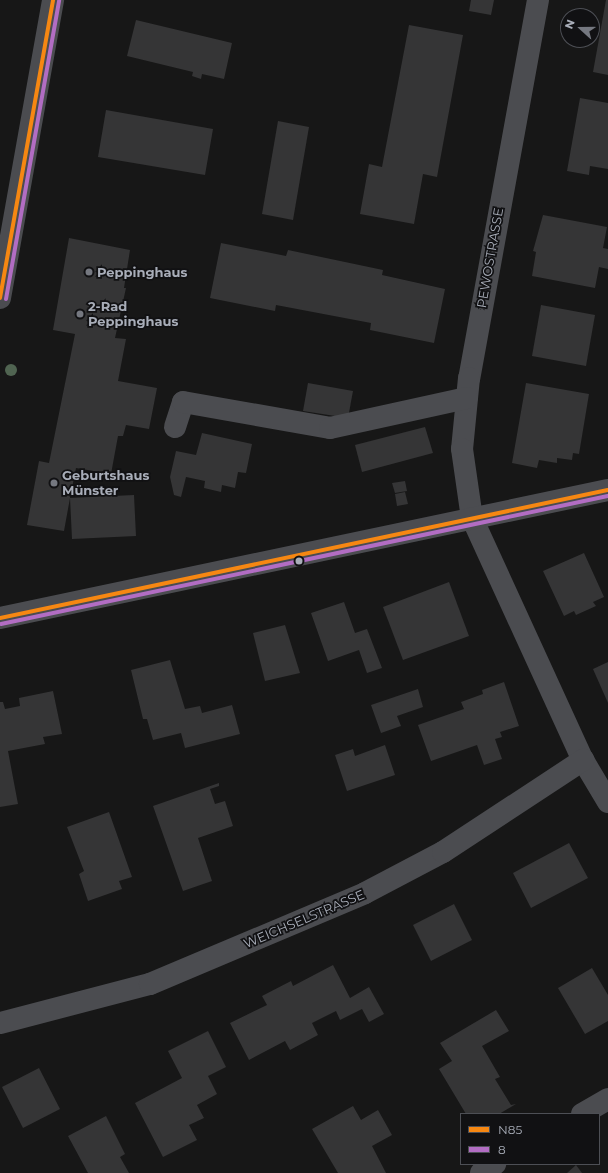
<!DOCTYPE html>
<meta charset="utf-8">
<style>
body{margin:0}
#map{position:relative;width:608px;height:1173px;overflow:hidden;background:#171717;font-family:Montserrat,sans-serif}
div>[style]{position:absolute}
.building>*{inset:0;background:#353536}
.minor>*{height:22px;margin:-11px;padding:0 11px;transform-origin:11px;border-radius:11px;background:#4b4c50}
.bus-1>*{height:4px;margin:-2px;padding:0 2px;transform-origin:2px;border-radius:2px;background:#f68712}
.bus-2>*{height:4px;margin:-2px;padding:0 2px;transform-origin:2px;border-radius:2px;background:#b26dc3}
.trees>*{width:12px;height:12px;margin:-6px;border-radius:50%;background:#506451}
.dots>*{width:11px;height:11px;translate:-50% -50%;box-sizing:border-box;border:2px solid #111113;border-radius:50%}
span{translate:-50% -50%;white-space:nowrap;text-align:center;line-height:1.15;-webkit-text-stroke:3.5px #111113;paint-order:stroke}
.street-label{font-size:13px;color:#a8adb8}
.poi-label{font-size:13px;color:#a8adb8;font-weight:700}
.left{translate:0 -50%;text-align:left}
.legend{position:absolute;left:460px;top:1113px;width:140px;height:52px;box-sizing:border-box;background:#111113;border:1px solid #4d4f55;margin:0;padding:5px 7px;list-style:none;font-size:12px;color:#a8adb8}
.legend li{display:flex;align-items:center;gap:8px;height:20px}
.legend b{width:20px;border:1px solid #4d4f55}
.north{position:absolute;left:560px;top:8px;width:40px;height:40px;box-sizing:border-box;background:#111113;border:1px solid #4d4f55;border-radius:50%;rotate:291deg;font-size:11px;font-weight:700;line-height:16px;text-align:center;color:#a8adb8}
.north::after{content:'';display:block;margin:auto;width:14px;height:18px;background:#757880;clip-path:polygon(50% 0,100% 100%,50% 72%,0 100%)}
</style>
<div id="map">
<div class="building">
<i style="clip-path:polygon(471px 0,494px 0,491px 15px,469px 11px)"></i>
<i style="clip-path:polygon(606px 0,608px 0,608px 75px,593px 72px)"></i>
<i style="clip-path:polygon(136px 20px,232px 43px,224px 79px,202px 74px,201px 79px,192px 76px,193px 72px,127px 56px)"></i>
<i style="clip-path:polygon(409px 25px,463px 35px,437px 177px,423px 174px,414px 224px,360px 214px,369px 164px,382px 167px)"></i>
<i style="clip-path:polygon(580px 98px,608px 103px,608px 169px,590px 166px,589px 175px,567px 171px)"></i>
<i style="clip-path:polygon(106px 110px,213px 129px,205px 175px,98px 157px)"></i>
<i style="clip-path:polygon(278px 121px,309px 127px,293px 220px,262px 214px)"></i>
<i style="clip-path:polygon(543px 215px,607px 227px,603px 248px,608px 249px,608px 269px,599px 267px,595px 288px,532px 276px,536px 252px,533px 251px)"></i>
<i style="clip-path:polygon(69px 238px,130px 250px,124px 288px,126px 288px,115px 338px,126px 339px,118px 381px,157px 388px,149px 429px,126px 425px,123px 436px,118px 436px,111px 474px,76px 468px,70px 498px,134px 495px,136px 536px,72px 539px,70px 498px,64px 531px,27px 525px,39px 461px,49px 463px,75px 334px,53px 330px)"></i>
<i style="clip-path:polygon(221px 243px,286px 256px,288px 250px,383px 270px,382px 275px,445px 289px,434px 343px,370px 330px,371px 323px,276px 305px,275px 311px,210px 298px)"></i>
<i style="clip-path:polygon(541px 305px,595px 315px,586px 366px,532px 356px)"></i>
<i style="clip-path:polygon(308px 383px,353px 391px,348px 418px,303px 411px)"></i>
<i style="clip-path:polygon(526px 383px,589px 394px,579px 454px,573px 453px,572px 460px,557px 458px,557px 463px,539px 460px,537px 468px,512px 463px)"></i>
<i style="clip-path:polygon(425px 427px,433px 453px,362px 472px,355px 445px)"></i>
<i style="clip-path:polygon(202px 433px,252px 444px,246px 473px,238px 472px,235px 488px,222px 485px,221px 492px,204px 488px,205px 481px,186px 477px,181px 497px,174px 495px,170px 477px,176px 451px,196px 455px)"></i>
<i style="clip-path:polygon(405px 481px,407px 491px,395px 493px,392px 483px)"></i>
<i style="clip-path:polygon(405px 492px,408px 504px,397px 506px,395px 494px)"></i>
<i style="clip-path:polygon(584px 553px,604px 597px,593px 602px,596px 606px,576px 615px,574px 611px,564px 616px,543px 571px)"></i>
<i style="clip-path:polygon(449px 582px,469px 636px,403px 660px,383px 607px)"></i>
<i style="clip-path:polygon(344px 602px,355px 633px,367px 629px,382px 668px,367px 673px,359px 650px,328px 661px,311px 613px)"></i>
<i style="clip-path:polygon(285px 625px,300px 673px,265px 681px,253px 633px)"></i>
<i style="clip-path:polygon(170px 660px,185px 709px,200px 706px,202px 713px,232px 705px,240px 734px,185px 748px,181px 733px,153px 740px,147px 719px,143px 719px,131px 670px)"></i>
<i style="clip-path:polygon(608px 662px,608px 703px,593px 669px)"></i>
<i style="clip-path:polygon(504px 682px,519px 726px,500px 732px,502px 737px,495px 739px,502px 759px,484px 765px,477px 745px,431px 761px,418px 725px,464px 709px,461px 702px,483px 694px,482px 690px)"></i>
<i style="clip-path:polygon(418px 689px,423px 707px,397px 716px,401px 726px,381px 733px,371px 705px)"></i>
<i style="clip-path:polygon(53px 691px,62px 734px,43px 737px,45px 744px,8px 751px,18px 804px,0 807px,0 702px,3px 702px,5px 709px,20px 706px,19px 698px)"></i>
<i style="clip-path:polygon(385px 745px,395px 775px,347px 791px,335px 755px,353px 749px,355px 756px)"></i>
<i style="clip-path:polygon(219px 783px,219px 786px,210px 789px,215px 804px,225px 801px,233px 826px,198px 838px,212px 881px,183px 891px,153px 806px)"></i>
<i style="clip-path:polygon(109px 812px,132px 877px,119px 881px,122px 889px,88px 901px,79px 874px,84px 871px,67px 827px)"></i>
<i style="clip-path:polygon(569px 843px,588px 878px,531px 908px,513px 873px)"></i>
<i style="clip-path:polygon(454px 904px,472px 940px,431px 961px,413px 925px)"></i>
<i style="clip-path:polygon(333px 965px,350px 998px,369px 987px,384px 1014px,369px 1022px,362px 1009px,340px 1020px,336px 1011px,312px 1023px,318px 1035px,290px 1050px,285px 1041px,249px 1060px,230px 1023px,267px 1005px,262px 996px,291px 981px,293px 986px)"></i>
<i style="clip-path:polygon(592px 968px,608px 995px,608px 1021px,585px 1034px,558px 988px)"></i>
<i style="clip-path:polygon(496px 1010px,509px 1031px,482px 1046px,500px 1077px,495px 1079px,511px 1105px,516px 1104px,499px 1114px,466px 1114px,439px 1069px,452px 1061px,440px 1043px)"></i>
<i style="clip-path:polygon(208px 1031px,226px 1067px,208px 1076px,217px 1094px,197px 1105px,204px 1118px,189px 1125px,197px 1140px,163px 1157px,135px 1103px,182px 1078px,168px 1051px)"></i>
<i style="clip-path:polygon(39px 1068px,60px 1109px,23px 1128px,2px 1087px)"></i>
<i style="clip-path:polygon(353px 1106px,361px 1120px,378px 1110px,392px 1135px,372px 1146px,386px 1173px,338px 1173px,312px 1129px)"></i>
<i style="clip-path:polygon(106px 1116px,125px 1154px,120px 1157px,129px 1173px,88px 1173px,68px 1136px)"></i>
<i style="clip-path:polygon(576px 1165px,582px 1173px,567px 1173px)"></i>
</div>
<div class="minor">
<i style="left:538px;top:0;width:384px;rotate:100.3deg"></i>
<i style="left:469px;top:378px;width:71px;rotate:95.6deg"></i>
<i style="left:462px;top:449px;width:70px;rotate:81.8deg"></i>
<i style="left:472px;top:518px;width:266px;rotate:65.4deg"></i>
<i style="left:583px;top:760px;width:49px;rotate:59.2deg"></i>
<i style="left:0;top:298px;width:303px;rotate:-79.9deg"></i>
<i style="left:175px;top:427px;width:26px;rotate:-72deg"></i>
<i style="left:183px;top:402px;width:149px;rotate:10deg"></i>
<i style="left:330px;top:428px;width:140px;rotate:-12.4deg"></i>
<i style="left:0;top:618px;width:621px;rotate:-11.89deg"></i>
<i style="left:0;top:1023px;width:155px;rotate:-14.6deg"></i>
<i style="left:150px;top:984px;width:233px;rotate:-22.9deg"></i>
<i style="left:365px;top:893px;width:88px;rotate:-27.7deg"></i>
<i style="left:443px;top:852px;width:168px;rotate:-33.3deg"></i>
<i style="left:582px;top:1114px;width:30px;rotate:-30deg"></i>
<i style="left:481px;top:1173px;width:17px;rotate:-33deg"></i>
</div>
<div class="bus-1">
<i style="left:0;top:298px;width:303px;rotate:-79.9deg"></i>
<i style="left:0;top:618px;width:621px;rotate:-11.89deg"></i>
</div>
<div class="bus-2">
<i style="left:6px;top:299px;width:303px;rotate:-79.9deg"></i>
<i style="left:1px;top:624px;width:620px;rotate:-11.91deg"></i>
</div>
<div class="trees">
<i style="left:11px;top:370px"></i>
</div>
<div class="dots">
<i style="left:89px;top:272px;background:#757880"></i>
<i style="left:80px;top:314px;background:#757880"></i>
<i style="left:54px;top:483px;background:#757880"></i>
<i style="left:299px;top:561px;background:#a8adb8"></i>
</div>
<div class="street-label">
<span style="left:490px;top:258px;rotate:-80deg">PEWOSTRASSE</span>
<span style="left:304px;top:919px;rotate:-23deg">WEICHSELSTRASSE</span>
</div>
<div class="poi-label">
<span class="left" style="left:97px;top:272px">Peppinghaus</span>
<span class="left" style="left:88px;top:314px">2-Rad<br>Peppinghaus</span>
<span class="left" style="left:62px;top:483px">Geburtshaus<br>Münster</span>
</div>
<ul class="legend">
<li><b style="height:5px;background:#f68712"></b>N85</li>
<li><b style="height:5px;background:#b26dc3"></b>8</li>
</ul>
<div class="north">N</div>
</div>
